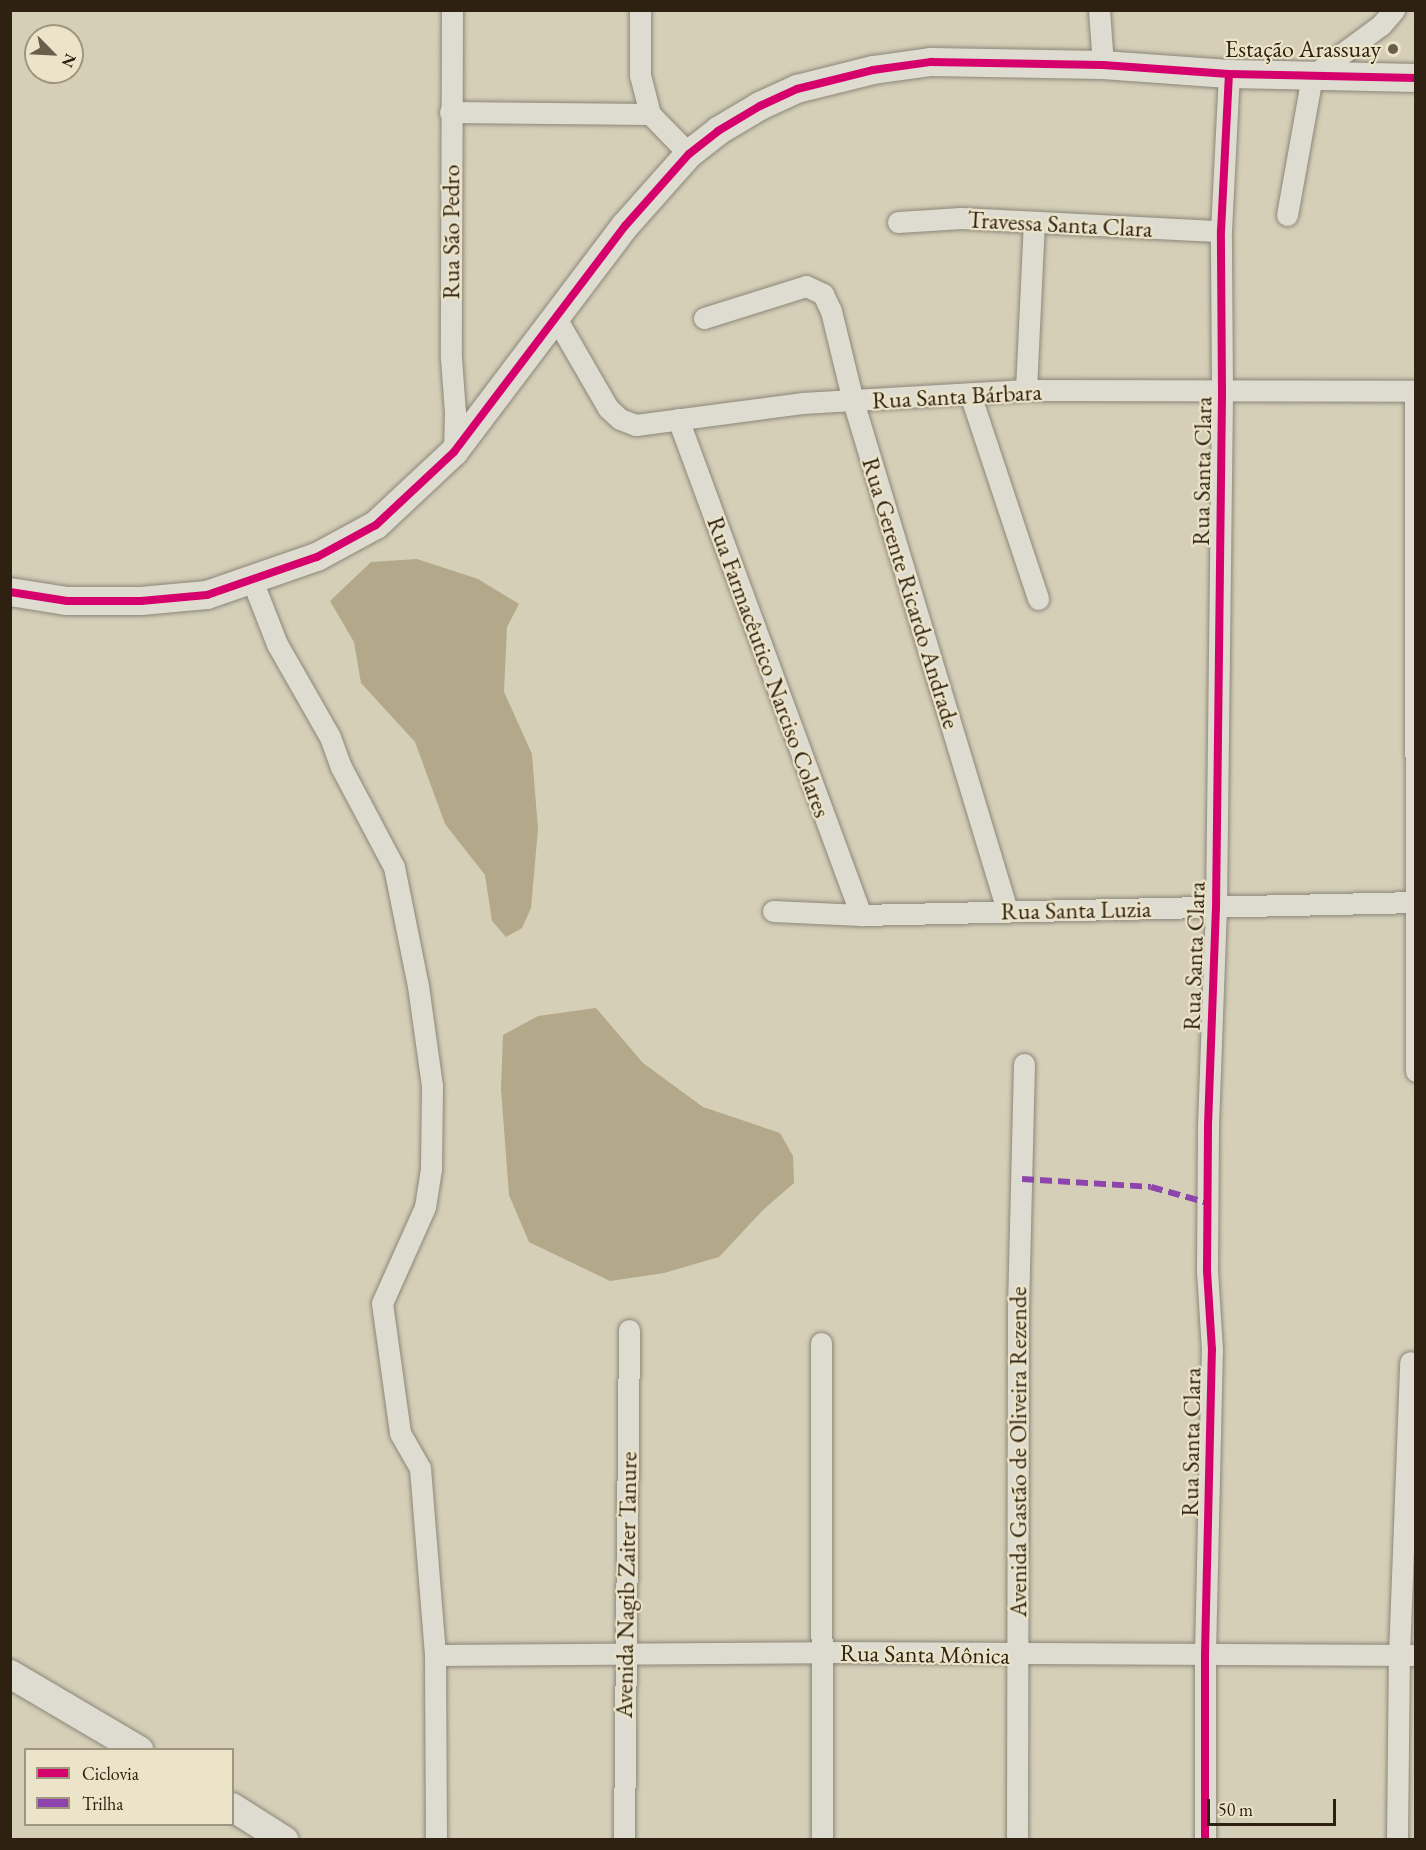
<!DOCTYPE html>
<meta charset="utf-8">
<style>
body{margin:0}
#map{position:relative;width:1426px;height:1850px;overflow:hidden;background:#d5cfb8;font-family:"EB Garamond",serif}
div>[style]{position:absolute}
.water>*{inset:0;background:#b3a88a}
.roads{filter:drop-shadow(0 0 2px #8c8678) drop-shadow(0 0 2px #8c8678)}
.street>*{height:21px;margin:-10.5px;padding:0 10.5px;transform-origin:10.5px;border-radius:10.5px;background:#dedcd0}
.secondary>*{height:28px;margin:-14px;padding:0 14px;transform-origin:14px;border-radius:14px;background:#dedcd0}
.quiet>*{height:6px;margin-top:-3px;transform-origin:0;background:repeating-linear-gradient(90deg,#8e44ad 0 12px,transparent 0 18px)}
.cycleway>*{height:8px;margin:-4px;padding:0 4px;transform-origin:4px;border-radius:4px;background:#d6006c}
.dots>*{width:16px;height:16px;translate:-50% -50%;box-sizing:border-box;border:3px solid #ece4c8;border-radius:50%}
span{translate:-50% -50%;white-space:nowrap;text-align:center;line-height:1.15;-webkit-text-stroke:4.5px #ece4c8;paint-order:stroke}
.poi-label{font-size:24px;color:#2f2112}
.right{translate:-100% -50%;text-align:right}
.street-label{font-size:24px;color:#2f2112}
.frame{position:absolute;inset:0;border:12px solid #2f2112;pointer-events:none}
.legend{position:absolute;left:24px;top:1748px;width:210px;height:78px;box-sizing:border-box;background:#ece4c8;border:2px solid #a0967f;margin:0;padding:8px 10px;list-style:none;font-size:18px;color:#2f2112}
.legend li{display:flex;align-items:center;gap:12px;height:30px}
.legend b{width:30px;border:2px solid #a0967f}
.north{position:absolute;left:24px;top:24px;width:60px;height:60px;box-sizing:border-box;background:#ece4c8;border:2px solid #a0967f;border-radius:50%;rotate:114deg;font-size:16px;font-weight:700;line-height:24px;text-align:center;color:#2f2112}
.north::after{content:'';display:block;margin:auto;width:21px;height:27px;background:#695e4c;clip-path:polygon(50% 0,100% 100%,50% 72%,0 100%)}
.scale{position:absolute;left:1207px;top:1799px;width:129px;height:27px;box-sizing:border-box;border:3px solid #2f2112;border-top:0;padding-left:8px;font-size:18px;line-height:21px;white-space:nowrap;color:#2f2112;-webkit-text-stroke:4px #ece4c8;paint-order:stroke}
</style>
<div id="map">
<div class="water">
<i style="clip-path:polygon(417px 559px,478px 579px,519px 604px,507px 627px,504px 692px,532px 754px,538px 829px,531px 908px,522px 928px,506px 937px,492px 921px,485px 875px,445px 824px,415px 742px,361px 683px,354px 642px,330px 601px,371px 562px)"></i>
<i style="clip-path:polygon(596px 1008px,643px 1063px,703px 1107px,780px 1133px,793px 1156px,794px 1183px,763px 1210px,719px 1257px,664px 1273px,610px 1281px,529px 1242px,509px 1195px,501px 1089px,503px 1035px,538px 1016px)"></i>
</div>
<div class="roads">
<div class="street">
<i style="left:452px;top:10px;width:348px;rotate:90.2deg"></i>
<i style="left:451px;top:358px;width:54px;rotate:85.8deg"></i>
<i style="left:455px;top:412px;width:40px;rotate:91.4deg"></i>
<i style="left:640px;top:10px;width:65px;rotate:90deg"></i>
<i style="left:640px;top:75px;width:40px;rotate:75.6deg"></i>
<i style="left:1099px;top:10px;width:55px;rotate:85.8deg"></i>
<i style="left:450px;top:112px;width:200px;rotate:0.6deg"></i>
<i style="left:650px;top:114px;width:56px;rotate:45.7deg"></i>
<i style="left:1287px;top:215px;width:141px;rotate:-79.8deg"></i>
<i style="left:1312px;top:76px;width:86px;rotate:-36.5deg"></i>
<i style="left:1381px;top:25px;width:20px;rotate:-49deg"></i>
<i style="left:898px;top:222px;width:63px;rotate:-3.6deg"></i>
<i style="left:961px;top:218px;width:260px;rotate:2.9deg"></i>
<i style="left:556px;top:318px;width:104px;rotate:60deg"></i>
<i style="left:608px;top:408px;width:16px;rotate:43deg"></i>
<i style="left:620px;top:419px;width:17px;rotate:21deg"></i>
<i style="left:636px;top:425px;width:167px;rotate:-7.5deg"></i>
<i style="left:802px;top:403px;width:224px;rotate:-3.3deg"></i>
<i style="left:1026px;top:390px;width:390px;rotate:0.1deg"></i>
<i style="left:704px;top:318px;width:107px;rotate:-17.4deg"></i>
<i style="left:806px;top:286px;width:19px;rotate:25deg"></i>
<i style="left:823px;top:294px;width:19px;rotate:65deg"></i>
<i style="left:831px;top:311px;width:93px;rotate:76.3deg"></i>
<i style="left:853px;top:401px;width:532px;rotate:73.17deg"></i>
<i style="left:1026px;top:390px;width:168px;rotate:-87.3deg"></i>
<i style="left:1415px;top:391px;width:680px;rotate:89.92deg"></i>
<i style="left:970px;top:394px;width:216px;rotate:71.6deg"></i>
<i style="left:678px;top:419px;width:529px;rotate:69.75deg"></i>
<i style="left:252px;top:580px;width:69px;rotate:68.7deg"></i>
<i style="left:277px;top:644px;width:107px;rotate:60.3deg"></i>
<i style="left:330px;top:737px;width:32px;rotate:70deg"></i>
<i style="left:341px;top:767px;width:113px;rotate:62.1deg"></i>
<i style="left:394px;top:867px;width:121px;rotate:78.6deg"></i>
<i style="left:418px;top:986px;width:101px;rotate:82deg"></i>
<i style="left:432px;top:1086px;width:83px;rotate:90.7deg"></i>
<i style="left:431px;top:1169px;width:38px;rotate:99deg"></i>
<i style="left:425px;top:1207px;width:105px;rotate:114.1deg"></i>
<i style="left:382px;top:1303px;width:131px;rotate:82.1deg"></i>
<i style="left:400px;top:1433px;width:40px;rotate:60.3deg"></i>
<i style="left:420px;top:1468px;width:188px;rotate:85.4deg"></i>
<i style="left:435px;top:1655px;width:185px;rotate:89.7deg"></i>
<i style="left:773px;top:911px;width:88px;rotate:2.6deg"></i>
<i style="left:861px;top:915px;width:555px;rotate:-1.34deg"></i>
<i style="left:821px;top:1343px;width:497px;rotate:89.9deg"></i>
<i style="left:435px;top:1655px;width:387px;rotate:-0.4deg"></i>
<i style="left:822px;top:1652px;width:594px;rotate:0.29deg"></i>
<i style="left:624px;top:1840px;width:510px;rotate:-89.44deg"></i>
<i style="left:1017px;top:1840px;width:531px;rotate:-89.89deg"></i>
<i style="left:1018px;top:1309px;width:245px;rotate:-88.6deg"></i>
<i style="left:1205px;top:1840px;width:186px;rotate:-90deg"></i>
<i style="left:1205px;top:1654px;width:304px;rotate:-88.7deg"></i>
<i style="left:1212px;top:1350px;width:79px;rotate:-93.6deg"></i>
<i style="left:1207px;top:1271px;width:146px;rotate:-89.6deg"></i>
<i style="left:1208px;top:1125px;width:217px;rotate:-87.9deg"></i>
<i style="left:1216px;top:908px;width:515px;rotate:-89.33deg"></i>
<i style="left:1222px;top:393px;width:162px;rotate:-90.4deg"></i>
<i style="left:1221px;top:231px;width:157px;rotate:-87.1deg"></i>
<i style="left:1397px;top:1840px;width:185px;rotate:-89.4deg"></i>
<i style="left:1399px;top:1655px;width:293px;rotate:-87.8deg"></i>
</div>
<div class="secondary">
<i style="left:10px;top:592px;width:58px;rotate:9deg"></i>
<i style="left:67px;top:601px;width:74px"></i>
<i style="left:141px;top:601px;width:66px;rotate:-5.2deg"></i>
<i style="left:207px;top:595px;width:116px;rotate:-19.1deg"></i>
<i style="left:317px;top:557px;width:67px;rotate:-28.5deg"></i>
<i style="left:376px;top:525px;width:107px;rotate:-43.1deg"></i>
<i style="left:454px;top:452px;width:283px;rotate:-52.9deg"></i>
<i style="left:625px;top:226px;width:96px;rotate:-48.4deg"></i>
<i style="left:689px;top:154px;width:37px;rotate:-38deg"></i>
<i style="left:718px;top:131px;width:49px;rotate:-30.8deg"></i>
<i style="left:760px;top:106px;width:41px;rotate:-24.7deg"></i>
<i style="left:797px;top:89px;width:78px;rotate:-14deg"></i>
<i style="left:873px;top:70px;width:59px;rotate:-7.9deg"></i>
<i style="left:931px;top:62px;width:172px;rotate:1deg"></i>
<i style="left:1103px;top:65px;width:126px;rotate:4.1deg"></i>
<i style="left:1229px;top:74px;width:187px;rotate:1.2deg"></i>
<i style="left:10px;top:1674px;width:150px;rotate:30.5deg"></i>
<i style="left:232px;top:1807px;width:62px;rotate:32.4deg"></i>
</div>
</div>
<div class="quiet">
<i style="left:1022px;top:1179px;width:129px;rotate:3.5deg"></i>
<i style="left:1151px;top:1187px;width:59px;rotate:15.7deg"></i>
</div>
<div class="cycleway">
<i style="left:10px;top:592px;width:58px;rotate:9deg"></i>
<i style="left:67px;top:601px;width:74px"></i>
<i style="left:141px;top:601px;width:66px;rotate:-5.2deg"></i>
<i style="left:207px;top:595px;width:116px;rotate:-19.1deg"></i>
<i style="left:317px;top:557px;width:67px;rotate:-28.5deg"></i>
<i style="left:376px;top:525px;width:107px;rotate:-43.1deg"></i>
<i style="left:454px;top:452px;width:283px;rotate:-52.9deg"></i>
<i style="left:625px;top:226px;width:96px;rotate:-48.4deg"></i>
<i style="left:689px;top:154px;width:37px;rotate:-38deg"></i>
<i style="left:718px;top:131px;width:49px;rotate:-30.8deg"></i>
<i style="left:760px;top:106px;width:41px;rotate:-24.7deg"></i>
<i style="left:797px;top:89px;width:78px;rotate:-14deg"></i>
<i style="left:873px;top:70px;width:59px;rotate:-7.9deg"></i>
<i style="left:931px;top:62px;width:172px;rotate:1deg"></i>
<i style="left:1103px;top:65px;width:126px;rotate:4.1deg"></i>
<i style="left:1229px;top:74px;width:187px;rotate:1.2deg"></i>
<i style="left:1205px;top:1840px;width:186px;rotate:-90deg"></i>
<i style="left:1205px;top:1654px;width:304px;rotate:-88.7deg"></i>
<i style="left:1212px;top:1350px;width:79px;rotate:-93.6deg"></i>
<i style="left:1207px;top:1271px;width:146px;rotate:-89.6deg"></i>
<i style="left:1208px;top:1125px;width:217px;rotate:-87.9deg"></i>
<i style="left:1216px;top:908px;width:515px;rotate:-89.33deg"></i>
<i style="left:1222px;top:393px;width:162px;rotate:-90.4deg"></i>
<i style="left:1221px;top:231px;width:157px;rotate:-87.1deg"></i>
</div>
<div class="dots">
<i style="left:1393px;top:49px;background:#695e4c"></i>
</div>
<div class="poi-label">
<span class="right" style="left:1381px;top:49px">Estação Arassuay</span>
</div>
<div class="street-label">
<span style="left:1060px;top:224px;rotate:3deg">Travessa Santa Clara</span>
<span style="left:451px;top:232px;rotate:-90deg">Rua São Pedro</span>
<span style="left:957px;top:396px;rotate:-3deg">Rua Santa Bárbara</span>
<span style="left:1202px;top:471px;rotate:-89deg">Rua Santa Clara</span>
<span style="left:911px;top:593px;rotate:73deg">Rua Gerente Ricardo Andrade</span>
<span style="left:769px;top:667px;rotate:70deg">Rua Farmacêutico Narciso Colares</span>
<span style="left:1076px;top:910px;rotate:-1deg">Rua Santa Luzia</span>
<span style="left:1194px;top:956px;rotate:-88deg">Rua Santa Clara</span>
<span style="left:1191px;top:1442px;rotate:-89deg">Rua Santa Clara</span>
<span style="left:1018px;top:1452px;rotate:-90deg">Avenida Gastão de Oliveira Rezende</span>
<span style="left:626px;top:1585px;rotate:-89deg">Avenida Nagib Zaiter Tanure</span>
<span style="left:925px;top:1654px;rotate:1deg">Rua Santa Mônica</span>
</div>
<div class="frame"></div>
<ul class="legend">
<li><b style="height:8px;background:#d6006c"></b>Ciclovia</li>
<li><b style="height:8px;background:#8e44ad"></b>Trilha</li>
</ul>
<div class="north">N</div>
<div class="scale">50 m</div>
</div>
